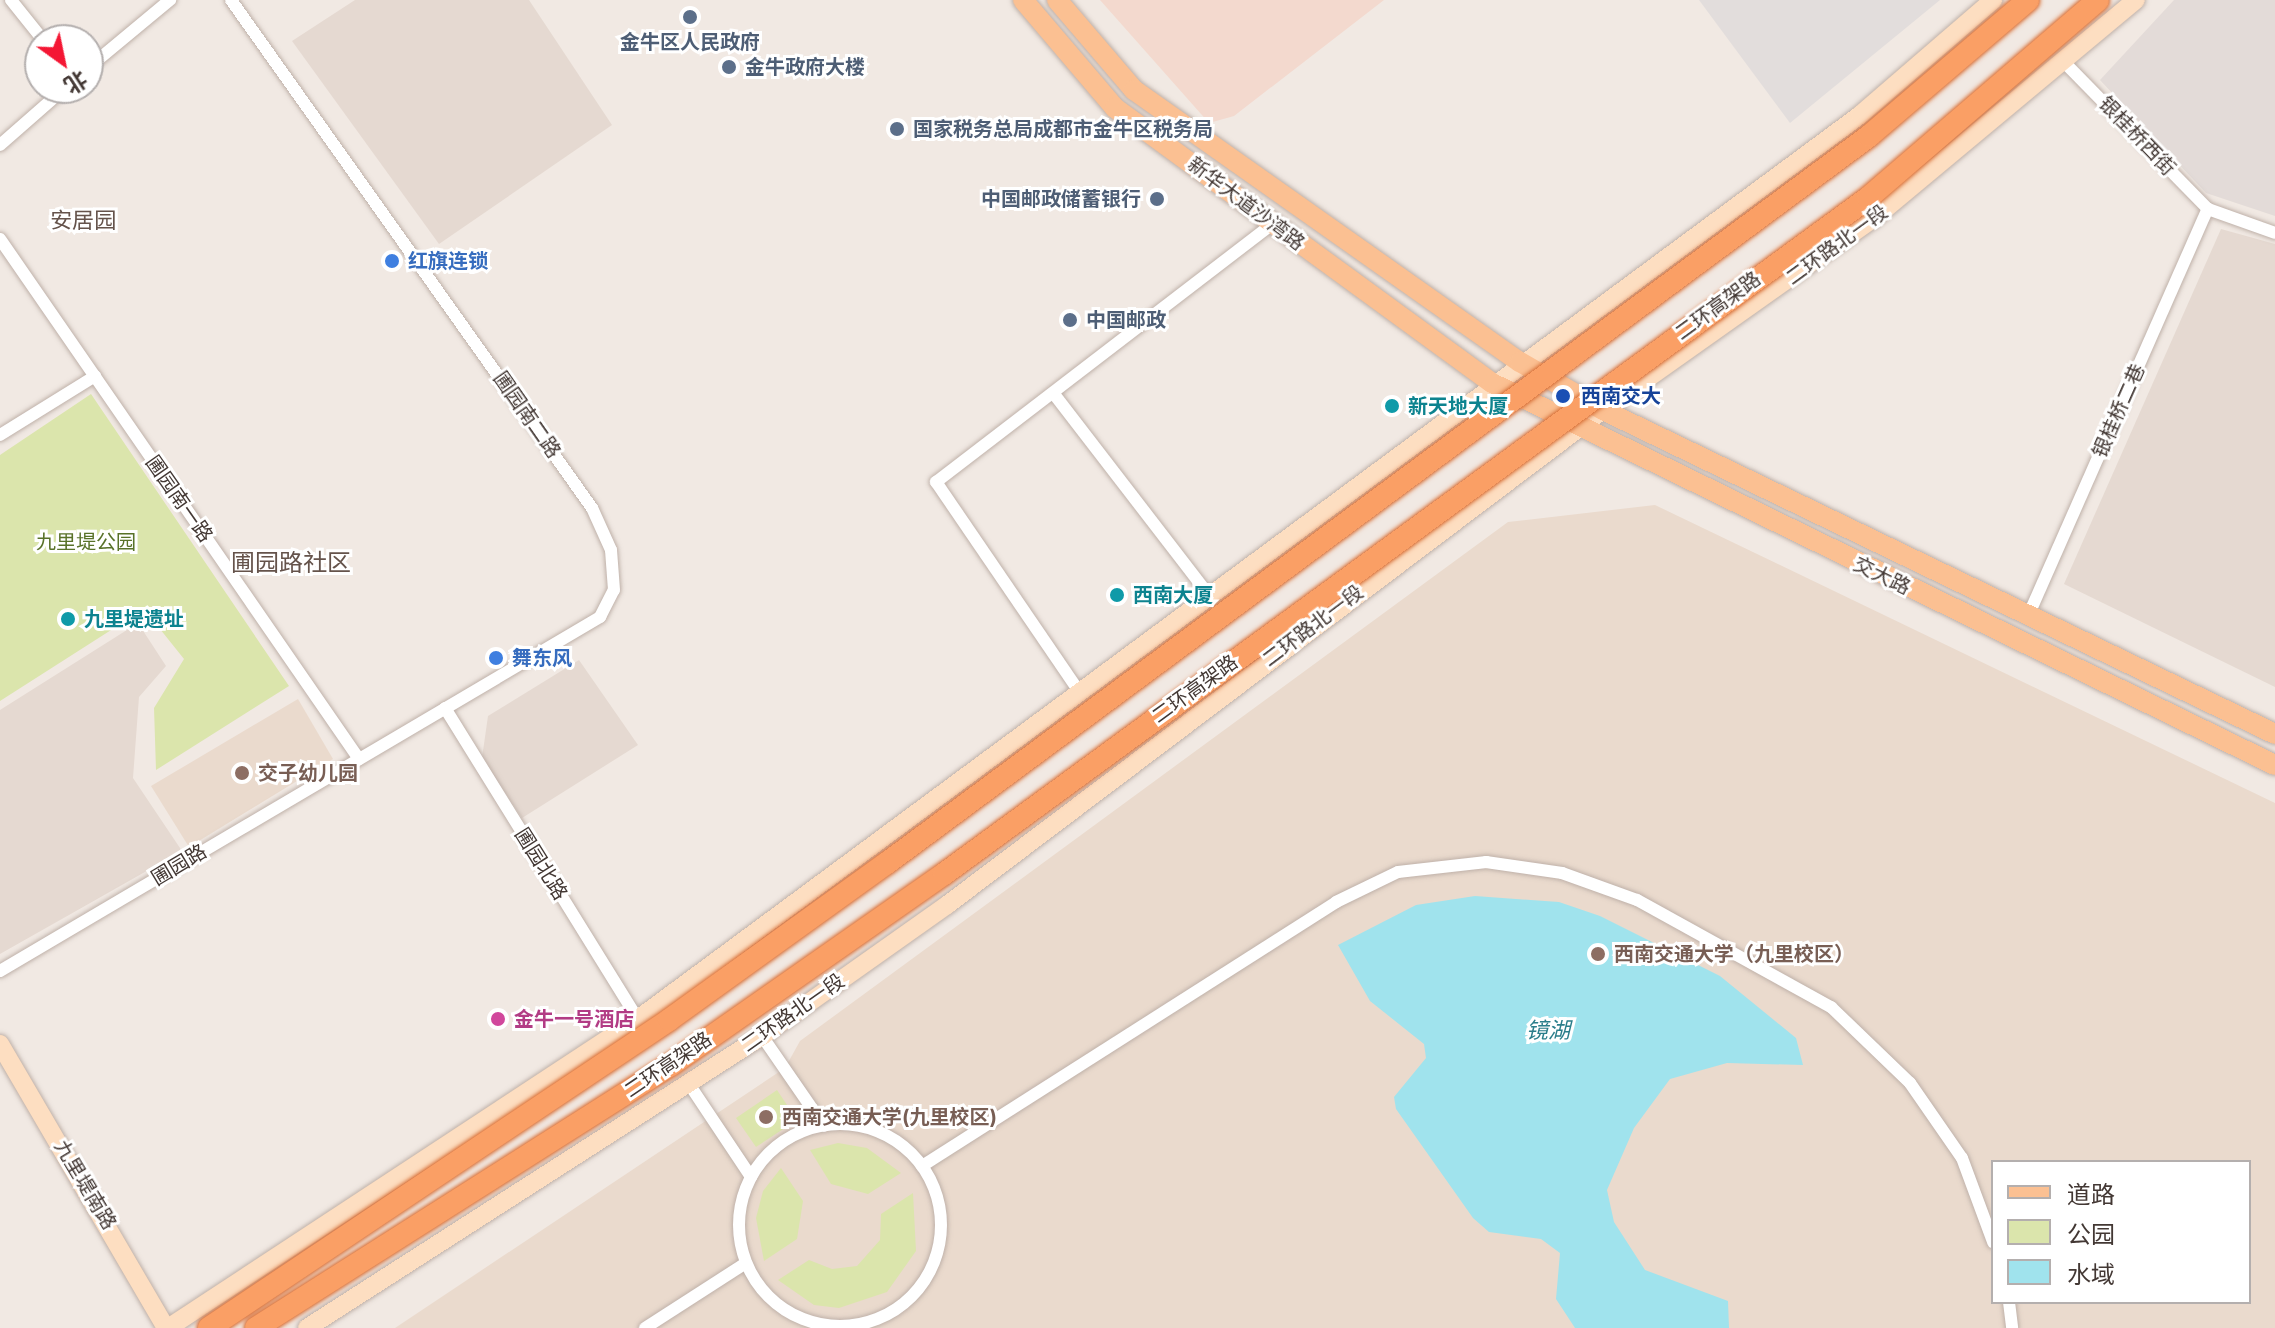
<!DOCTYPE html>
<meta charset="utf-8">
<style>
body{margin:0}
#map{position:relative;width:2275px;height:1328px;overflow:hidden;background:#f1e9e3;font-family:Inter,"Noto Sans SC",sans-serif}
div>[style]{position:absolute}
.residential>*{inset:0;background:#e5d9d1}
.commercial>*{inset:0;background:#f3d9ce}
.industrial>*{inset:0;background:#e3dbd8}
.education>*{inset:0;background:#eadacd}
.green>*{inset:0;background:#dbe5ac}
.parking>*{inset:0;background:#e2dddc}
.water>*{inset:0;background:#a0e3ed}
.roads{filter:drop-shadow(0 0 2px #bfb1a9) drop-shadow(0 0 2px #bfb1a9)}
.street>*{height:12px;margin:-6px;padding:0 6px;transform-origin:6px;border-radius:6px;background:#fff}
.street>.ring{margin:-6px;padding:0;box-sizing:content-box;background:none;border:12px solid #fff;border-radius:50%}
.secondary>*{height:18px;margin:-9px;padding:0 9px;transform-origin:9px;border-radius:9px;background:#fddec1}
.primary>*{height:20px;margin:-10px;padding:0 10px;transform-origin:10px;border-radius:10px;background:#fbc092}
.bridges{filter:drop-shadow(0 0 2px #d86f36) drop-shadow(0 0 2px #d86f36)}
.highway-bridge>*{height:22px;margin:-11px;padding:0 11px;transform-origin:11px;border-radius:11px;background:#fa9f65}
.dots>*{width:22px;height:22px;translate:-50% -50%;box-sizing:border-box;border:4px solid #fff;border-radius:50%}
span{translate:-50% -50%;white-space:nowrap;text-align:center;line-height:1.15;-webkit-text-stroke:6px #fff;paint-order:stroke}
.service-label{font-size:20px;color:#4e5e75;font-weight:700}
.left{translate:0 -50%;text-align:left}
.right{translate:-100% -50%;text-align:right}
.street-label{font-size:20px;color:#433834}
.shop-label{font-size:20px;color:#366cbe;font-weight:700}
.transit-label{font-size:20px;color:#164399;font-weight:700}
.culture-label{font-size:20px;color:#0d838f;font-weight:700}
.park-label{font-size:20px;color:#597229}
.education-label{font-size:20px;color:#785e54;font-weight:700}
.hotel-label{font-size:20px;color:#b23c85;font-weight:700}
.neighbourhood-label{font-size:22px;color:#65534b}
.water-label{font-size:22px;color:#2b7e8b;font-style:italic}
.quarter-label{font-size:24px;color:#65534b}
.legend{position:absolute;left:1991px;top:1160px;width:260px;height:144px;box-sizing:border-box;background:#fff;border:2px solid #b4afae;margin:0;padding:10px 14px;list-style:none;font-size:24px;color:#433834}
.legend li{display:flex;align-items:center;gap:16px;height:40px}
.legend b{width:40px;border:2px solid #b4afae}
.north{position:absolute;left:24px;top:24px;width:80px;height:80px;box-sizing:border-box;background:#fff;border:2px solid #b4afae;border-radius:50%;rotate:147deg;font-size:22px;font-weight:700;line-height:32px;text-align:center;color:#433834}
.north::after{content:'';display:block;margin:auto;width:28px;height:36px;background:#f41734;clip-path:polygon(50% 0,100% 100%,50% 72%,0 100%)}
</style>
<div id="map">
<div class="residential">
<i style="clip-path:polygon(355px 0,529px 0,612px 125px,439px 244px,292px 41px)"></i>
<i style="clip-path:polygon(2221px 229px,2275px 244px,2275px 687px,2064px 584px)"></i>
<i style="clip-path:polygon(138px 623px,166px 666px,139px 697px,133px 778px,182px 851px,0 954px,0 710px)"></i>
<i style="clip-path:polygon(579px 660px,638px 745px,522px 818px,482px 758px,488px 716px)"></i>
</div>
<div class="commercial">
<i style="clip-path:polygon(1100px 0,1384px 0,1234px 116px,1209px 123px)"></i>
</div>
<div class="industrial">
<i style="clip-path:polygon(2174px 0,2275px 0,2275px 216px,2206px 193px,2100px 80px)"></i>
</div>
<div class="education">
<i style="clip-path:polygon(evenodd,1655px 505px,2275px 803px,2275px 1328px,395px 1328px,785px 1068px,800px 1041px,1508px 522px,1655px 505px,1993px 1162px,2249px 1162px,2249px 1302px,1993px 1302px,1993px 1162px)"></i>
<i style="clip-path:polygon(298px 699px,333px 759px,189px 847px,151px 786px)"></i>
</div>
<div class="green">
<i style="clip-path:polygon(91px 394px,289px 686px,156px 770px,154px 708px,184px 659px,144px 609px,0 701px,0 455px)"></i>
<i style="clip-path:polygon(777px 1090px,797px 1120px,756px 1147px,736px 1118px)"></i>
<i style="clip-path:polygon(838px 1143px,867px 1148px,901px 1173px,868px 1194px,831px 1184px,810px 1150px)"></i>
<i style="clip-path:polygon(781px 1168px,803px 1201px,797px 1239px,764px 1261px,756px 1218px,763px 1191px)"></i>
<i style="clip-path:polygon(913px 1193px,916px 1251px,887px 1292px,839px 1308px,814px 1305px,778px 1280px,809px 1260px,832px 1269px,857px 1266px,880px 1240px,881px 1214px)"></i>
</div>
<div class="parking">
<i style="clip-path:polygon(1699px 0,1940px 0,1790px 123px)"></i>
</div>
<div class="water">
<i style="clip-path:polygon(1475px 896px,1559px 902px,1600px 916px,1720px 976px,1796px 1038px,1803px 1065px,1727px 1063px,1670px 1079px,1634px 1128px,1607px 1190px,1614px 1222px,1645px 1270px,1728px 1301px,1729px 1328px,1575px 1328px,1556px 1299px,1560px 1253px,1541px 1239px,1489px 1232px,1473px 1218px,1396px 1109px,1394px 1097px,1426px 1058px,1424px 1044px,1370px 1001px,1338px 945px,1416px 905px)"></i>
</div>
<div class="roads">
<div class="street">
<i style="left:11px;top:0;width:51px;rotate:51.3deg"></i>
<i style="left:2066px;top:64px;width:203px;rotate:45.6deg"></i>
<i style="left:2208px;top:209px;width:71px;rotate:19.7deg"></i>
<i style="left:88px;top:68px;width:107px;rotate:-39.7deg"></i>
<i style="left:0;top:145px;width:86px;rotate:-41.2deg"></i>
<i style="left:0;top:239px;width:632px;rotate:55.38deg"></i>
<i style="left:1054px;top:394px;width:251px;rotate:52.4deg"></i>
<i style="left:0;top:435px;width:112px;rotate:-31.8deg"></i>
<i style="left:2029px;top:614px;width:443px;rotate:-66.2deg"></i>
<i style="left:1078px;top:690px;width:252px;rotate:-124.3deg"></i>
<i style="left:936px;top:482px;width:422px;rotate:-37.5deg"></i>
<i style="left:445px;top:708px;width:366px;rotate:58.2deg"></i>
<i style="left:0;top:971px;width:697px;rotate:-30.54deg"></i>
<i style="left:600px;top:617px;width:30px;rotate:-63deg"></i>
<i style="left:614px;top:590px;width:40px;rotate:-94.3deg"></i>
<i style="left:611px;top:550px;width:46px;rotate:-114.3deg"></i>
<i style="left:592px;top:508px;width:623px;rotate:-125.4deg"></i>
<i style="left:762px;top:1036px;width:109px;rotate:55.4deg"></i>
<i style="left:689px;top:1084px;width:112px;rotate:56.3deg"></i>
<i class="ring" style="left:739px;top:1124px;width:190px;height:190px"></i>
<i style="left:922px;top:1166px;width:491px;rotate:-32.5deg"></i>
<i style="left:1336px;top:902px;width:69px;rotate:-25.8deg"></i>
<i style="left:1398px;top:872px;width:89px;rotate:-6.5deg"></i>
<i style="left:1486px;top:862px;width:77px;rotate:8.2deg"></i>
<i style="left:1562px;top:873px;width:80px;rotate:19.8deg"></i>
<i style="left:1637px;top:900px;width:222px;rotate:28.9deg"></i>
<i style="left:1831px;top:1007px;width:110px;rotate:43.9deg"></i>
<i style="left:1910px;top:1083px;width:91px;rotate:55.3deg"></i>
<i style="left:1962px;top:1158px;width:90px;rotate:69.7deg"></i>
<i style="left:2009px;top:1302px;width:26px;rotate:83deg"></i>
<i style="left:645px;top:1328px;width:120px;rotate:-32.8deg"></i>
</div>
<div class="secondary">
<i style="left:0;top:1044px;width:329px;rotate:59.7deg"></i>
<i style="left:168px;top:1328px;width:562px;rotate:-33.32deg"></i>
<i style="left:638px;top:1019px;width:1520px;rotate:-36.49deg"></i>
<i style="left:1860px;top:115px;width:176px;rotate:-40.8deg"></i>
<i style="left:307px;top:1328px;width:541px;rotate:-32.69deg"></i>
<i style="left:762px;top:1036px;width:227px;rotate:-35.3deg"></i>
<i style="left:947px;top:905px;width:822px;rotate:-37.04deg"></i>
<i style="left:1603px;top:410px;width:331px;rotate:-35.3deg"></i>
<i style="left:1873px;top:219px;width:342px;rotate:-39.8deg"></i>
</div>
<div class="primary">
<i style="left:1023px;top:0;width:142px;rotate:49.6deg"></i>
<i style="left:1115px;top:108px;width:467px;rotate:36.1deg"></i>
<i style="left:1492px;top:383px;width:871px;rotate:26.01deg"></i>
<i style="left:1057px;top:0;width:118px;rotate:49.5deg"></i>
<i style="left:1134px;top:90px;width:472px;rotate:35.2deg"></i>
<i style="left:1520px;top:362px;width:96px;rotate:30deg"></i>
<i style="left:1603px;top:410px;width:746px;rotate:25.74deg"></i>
</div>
</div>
<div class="bridges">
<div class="highway-bridge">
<i style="left:209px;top:1328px;width:554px;rotate:-33.8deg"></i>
<i style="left:669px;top:1020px;width:269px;rotate:-35.8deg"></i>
<i style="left:887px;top:863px;width:1222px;rotate:-36.51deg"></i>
<i style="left:1869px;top:136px;width:209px;rotate:-40.5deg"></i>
<i style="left:256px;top:1328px;width:491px;rotate:-32.4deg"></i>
<i style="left:671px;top:1065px;width:333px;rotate:-35deg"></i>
<i style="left:944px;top:874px;width:1145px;rotate:-36.19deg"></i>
<i style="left:1868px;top:198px;width:303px;rotate:-40.7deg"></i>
</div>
</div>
<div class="dots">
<i style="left:690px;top:17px;background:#5c6f8a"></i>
<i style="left:729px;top:67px;background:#5c6f8a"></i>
<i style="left:897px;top:129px;background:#5c6f8a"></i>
<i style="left:1157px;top:199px;background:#5c6f8a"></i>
<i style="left:392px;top:261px;background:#3f7fe0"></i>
<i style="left:1070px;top:320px;background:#5c6f8a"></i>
<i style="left:1563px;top:396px;background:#1a4fb4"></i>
<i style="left:1392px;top:406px;background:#0f9aa8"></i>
<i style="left:1117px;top:595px;background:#0f9aa8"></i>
<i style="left:68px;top:619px;background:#0f9aa8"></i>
<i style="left:496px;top:658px;background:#3f7fe0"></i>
<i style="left:242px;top:773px;background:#8d6e63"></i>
<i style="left:1598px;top:954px;background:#8d6e63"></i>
<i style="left:498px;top:1019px;background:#d1479c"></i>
<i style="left:766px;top:1117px;background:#8d6e63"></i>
</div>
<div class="service-label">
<span style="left:690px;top:42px">金牛区人民政府</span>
<span class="left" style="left:745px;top:67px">金牛政府大楼</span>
<span class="left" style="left:913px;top:129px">国家税务总局成都市金牛区税务局</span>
<span class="right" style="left:1141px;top:199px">中国邮政储蓄银行</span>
<span class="left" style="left:1086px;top:320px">中国邮政</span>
</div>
<div class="street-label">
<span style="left:2137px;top:136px;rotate:46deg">银桂桥西街</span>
<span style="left:1246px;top:204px;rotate:37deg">新华大道沙湾路</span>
<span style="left:1837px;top:245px;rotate:-36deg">二环路北一段</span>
<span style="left:1718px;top:306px;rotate:-36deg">二环高架路</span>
<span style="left:2119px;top:411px;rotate:-66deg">银桂桥二巷</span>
<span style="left:527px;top:415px;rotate:55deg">圃园南二路</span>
<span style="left:179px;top:499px;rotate:55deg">圃园南一路</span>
<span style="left:1882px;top:576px;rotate:26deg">交大路</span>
<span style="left:1313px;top:626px;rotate:-37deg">二环路北一段</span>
<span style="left:1195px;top:689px;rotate:-36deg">二环高架路</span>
<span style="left:541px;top:864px;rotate:58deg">圃园北路</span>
<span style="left:179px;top:865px;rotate:-31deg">圃园路</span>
<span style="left:793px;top:1013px;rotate:-35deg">二环路北一段</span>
<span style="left:668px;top:1065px;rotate:-34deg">二环高架路</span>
<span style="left:85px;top:1185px;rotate:59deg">九里堤南路</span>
</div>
<div class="shop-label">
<span class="left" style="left:408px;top:261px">红旗连锁</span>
<span class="left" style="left:512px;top:658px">舞东风</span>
</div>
<div class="transit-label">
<span class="left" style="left:1581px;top:396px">西南交大</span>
</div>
<div class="culture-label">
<span class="left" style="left:1408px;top:406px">新天地大厦</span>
<span class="left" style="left:1133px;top:595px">西南大厦</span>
<span class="left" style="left:84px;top:619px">九里堤遗址</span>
</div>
<div class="park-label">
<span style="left:86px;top:542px">九里堤公园</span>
</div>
<div class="education-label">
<span class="left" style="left:258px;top:773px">交子幼儿园</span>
<span class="left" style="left:1614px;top:954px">西南交通大学（九里校区）</span>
<span class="left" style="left:782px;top:1117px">西南交通大学(九里校区)</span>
</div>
<div class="hotel-label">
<span class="left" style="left:514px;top:1019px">金牛一号酒店</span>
</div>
<div class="neighbourhood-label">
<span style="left:83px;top:221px">安居园</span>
</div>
<div class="water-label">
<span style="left:1548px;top:1031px">镜湖</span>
</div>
<div class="quarter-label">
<span style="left:291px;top:563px">圃园路社区</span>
</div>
<ul class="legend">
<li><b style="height:10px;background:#fbc092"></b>道路</li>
<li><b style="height:22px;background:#dbe5ac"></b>公园</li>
<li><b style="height:22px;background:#a0e3ed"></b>水域</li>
</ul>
<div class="north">北</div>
</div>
